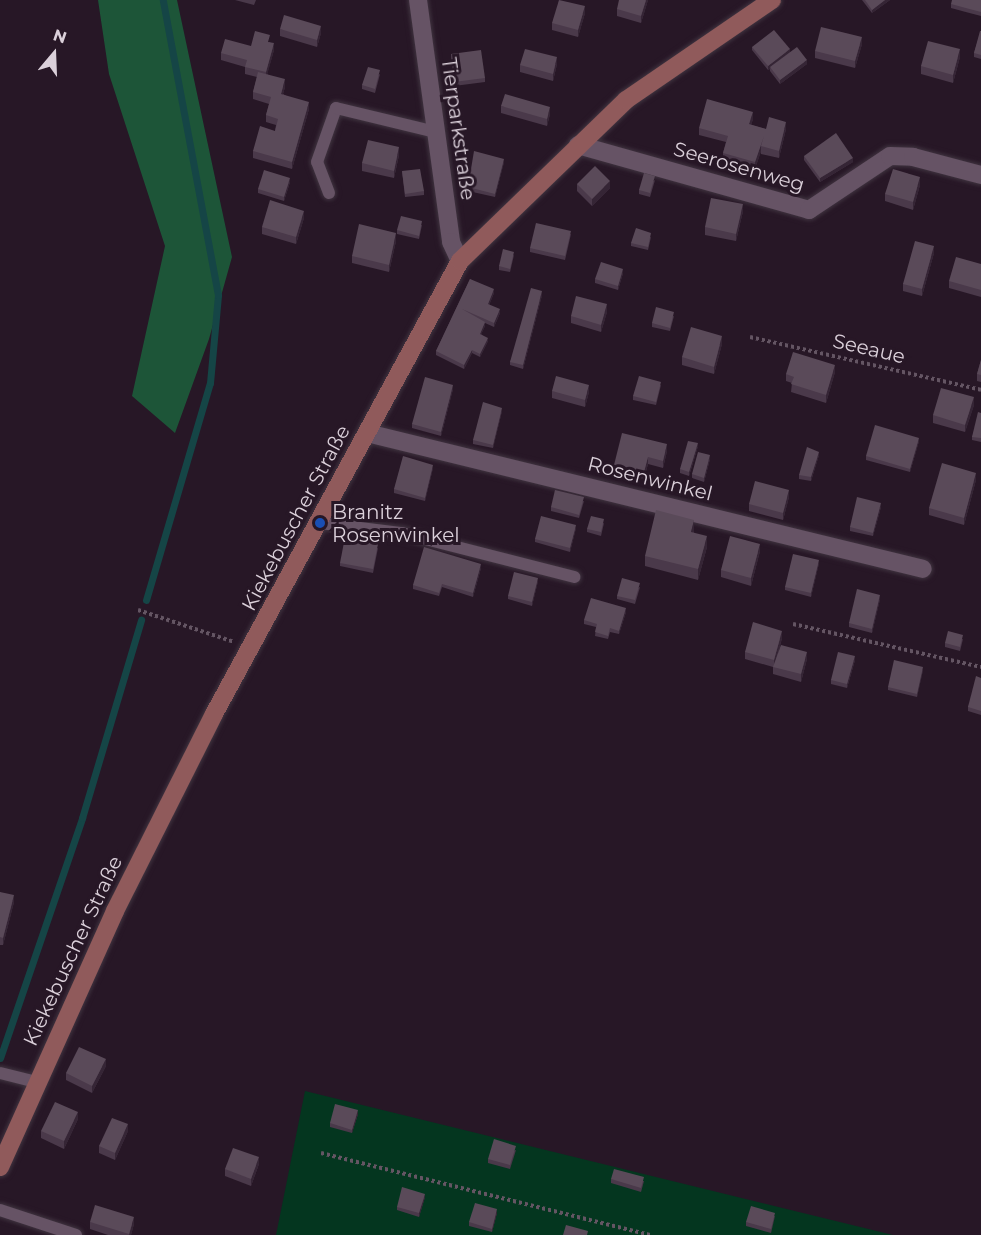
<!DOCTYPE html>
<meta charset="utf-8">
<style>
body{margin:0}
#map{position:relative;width:981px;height:1235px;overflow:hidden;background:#271726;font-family:Montserrat,sans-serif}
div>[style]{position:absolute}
.green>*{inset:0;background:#04361f}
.forest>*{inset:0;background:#1d5538}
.stream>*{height:7px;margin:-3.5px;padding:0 3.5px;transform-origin:3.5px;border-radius:3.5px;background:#154546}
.path>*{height:4px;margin-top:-2px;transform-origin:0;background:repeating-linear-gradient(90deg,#645563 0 3px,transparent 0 6px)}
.roads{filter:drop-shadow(0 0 2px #403440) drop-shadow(0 0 2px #403440)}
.lane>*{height:12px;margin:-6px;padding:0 6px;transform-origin:6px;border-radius:6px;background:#665365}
.street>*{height:18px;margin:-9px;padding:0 9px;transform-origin:9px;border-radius:9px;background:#665365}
.secondary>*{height:18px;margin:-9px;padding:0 9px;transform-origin:9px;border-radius:9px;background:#905a5b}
.wall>*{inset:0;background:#4a394a}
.shaded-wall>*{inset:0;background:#352535}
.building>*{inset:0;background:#5a4a59}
.dots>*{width:16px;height:16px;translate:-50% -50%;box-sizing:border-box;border:3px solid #271726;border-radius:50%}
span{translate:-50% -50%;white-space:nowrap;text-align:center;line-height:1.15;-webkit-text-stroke:6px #271726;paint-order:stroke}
.street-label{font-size:20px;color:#dbd0da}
.poi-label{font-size:20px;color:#dbd0da}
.left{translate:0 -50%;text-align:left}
.north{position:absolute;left:24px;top:24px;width:60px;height:60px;-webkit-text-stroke:4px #271726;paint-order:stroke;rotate:19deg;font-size:16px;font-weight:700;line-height:24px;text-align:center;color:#dbd0da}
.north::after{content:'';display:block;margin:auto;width:21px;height:27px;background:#dbd0da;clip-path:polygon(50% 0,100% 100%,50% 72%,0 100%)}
</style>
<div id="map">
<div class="green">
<i style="clip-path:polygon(305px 1091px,893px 1235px,276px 1235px)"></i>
</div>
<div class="forest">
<i style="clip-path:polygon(98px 0,177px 0,232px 257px,209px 339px,175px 433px,132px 396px,165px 246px,109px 74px)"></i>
</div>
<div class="stream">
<i style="left:146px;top:600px;width:226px;rotate:-73.6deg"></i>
<i style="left:210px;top:383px;width:88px;rotate:-84.8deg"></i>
<i style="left:218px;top:295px;width:300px;rotate:-100.6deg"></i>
<i style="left:0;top:1058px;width:254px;rotate:-71.1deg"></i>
<i style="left:82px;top:818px;width:207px;rotate:-73.4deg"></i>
</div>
<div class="path">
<i style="left:750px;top:337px;width:237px;rotate:12.9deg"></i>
<i style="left:138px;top:610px;width:101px;rotate:18.4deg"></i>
<i style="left:793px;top:624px;width:193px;rotate:12.9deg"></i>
<i style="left:321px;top:1153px;width:339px;rotate:14deg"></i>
</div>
<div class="roads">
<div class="lane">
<i style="left:329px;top:193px;width:33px;rotate:-111deg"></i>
<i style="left:317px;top:162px;width:57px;rotate:-70.6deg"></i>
<i style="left:336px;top:108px;width:103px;rotate:13.5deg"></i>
<i style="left:320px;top:523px;width:83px;rotate:7deg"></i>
<i style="left:402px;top:533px;width:178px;rotate:14.3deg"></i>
<i style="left:0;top:1073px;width:37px;rotate:14deg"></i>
<i style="left:0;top:1210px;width:80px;rotate:18.2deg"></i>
</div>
<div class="street">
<i style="left:418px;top:0;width:244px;rotate:82.2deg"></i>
<i style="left:451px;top:242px;width:21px;rotate:65deg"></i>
<i style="left:578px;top:145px;width:240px;rotate:15.7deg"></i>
<i style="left:809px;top:210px;width:97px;rotate:-33.7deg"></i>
<i style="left:890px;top:156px;width:23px;rotate:2deg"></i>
<i style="left:913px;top:157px;width:70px;rotate:14.8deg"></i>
<i style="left:367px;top:433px;width:572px;rotate:13.74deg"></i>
</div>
<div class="secondary">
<i style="left:0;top:1167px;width:281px;rotate:-65.8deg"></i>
<i style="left:115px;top:911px;width:220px;rotate:-63.3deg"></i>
<i style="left:214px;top:714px;width:515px;rotate:-61.5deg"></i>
<i style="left:460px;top:261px;width:231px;rotate:-44.1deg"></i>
<i style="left:626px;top:100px;width:177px;rotate:-34.4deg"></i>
</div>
</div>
<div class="wall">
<i style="clip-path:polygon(235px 0,256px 0,254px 5px)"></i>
<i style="clip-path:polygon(648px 0,641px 23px,617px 16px,617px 9px)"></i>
<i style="clip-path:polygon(862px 0,890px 0,872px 13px)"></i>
<i style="clip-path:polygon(981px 0,981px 16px,951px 8px,951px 4px)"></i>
<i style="clip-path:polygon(585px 13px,578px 37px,552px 30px,552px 23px)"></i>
<i style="clip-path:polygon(280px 29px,321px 33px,317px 47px,280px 36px)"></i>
<i style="clip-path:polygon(981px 31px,981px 59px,974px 57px,974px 53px)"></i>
<i style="clip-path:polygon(270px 42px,274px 50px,267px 74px,285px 87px,283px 94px,309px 109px,292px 169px,253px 158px,253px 151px,275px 131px,276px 125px,266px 122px,266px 115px,269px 104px,253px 99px,253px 92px,257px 77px,245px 74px,245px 67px,221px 60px,221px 53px)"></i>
<i style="clip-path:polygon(862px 44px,855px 68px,815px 58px,815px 51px)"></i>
<i style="clip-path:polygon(752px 47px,790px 52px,807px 64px,780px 84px,770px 71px,770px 69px,768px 70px,752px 50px)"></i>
<i style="clip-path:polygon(451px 54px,485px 78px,485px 82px,454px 86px)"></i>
<i style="clip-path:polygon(960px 57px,953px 83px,921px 74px,921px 66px)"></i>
<i style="clip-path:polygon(557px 64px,553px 81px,520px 72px,520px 65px)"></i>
<i style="clip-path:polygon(380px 74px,375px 93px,362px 89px,362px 85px)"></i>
<i style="clip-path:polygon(501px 106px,550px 114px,547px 126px,501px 113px)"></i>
<i style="clip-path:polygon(753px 119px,751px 125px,766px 129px,786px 129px,779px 158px,761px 154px,761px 151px,755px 169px,723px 160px,723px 153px,726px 142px,699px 135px,699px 128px)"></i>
<i style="clip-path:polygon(399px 155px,394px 178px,362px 171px,362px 163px)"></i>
<i style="clip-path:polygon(804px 156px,853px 162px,820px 182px,804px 160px)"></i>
<i style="clip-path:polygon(504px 162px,495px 197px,468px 191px,468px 187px)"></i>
<i style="clip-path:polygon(402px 171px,424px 191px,424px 195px,405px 197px)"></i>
<i style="clip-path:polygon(655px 180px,650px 197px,639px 194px,639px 190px)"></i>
<i style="clip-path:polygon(290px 182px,284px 201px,258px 193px,258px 189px)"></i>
<i style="clip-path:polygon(577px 184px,610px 188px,592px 206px,577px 191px)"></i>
<i style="clip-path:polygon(920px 185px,913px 210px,885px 201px,885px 194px)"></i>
<i style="clip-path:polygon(743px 211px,736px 241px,705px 235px,705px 227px)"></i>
<i style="clip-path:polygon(304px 218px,296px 244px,262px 234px,262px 227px)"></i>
<i style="clip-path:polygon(422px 225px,419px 239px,397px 234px,397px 230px)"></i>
<i style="clip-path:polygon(571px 234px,565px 260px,530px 252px,530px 248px)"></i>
<i style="clip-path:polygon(651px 237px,648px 250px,631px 246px,631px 243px)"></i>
<i style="clip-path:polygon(396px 241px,389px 272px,352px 263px,352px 256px)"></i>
<i style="clip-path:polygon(934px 253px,922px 296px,903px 291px,903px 284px)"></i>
<i style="clip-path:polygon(514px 255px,510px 272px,499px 270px,499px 266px)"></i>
<i style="clip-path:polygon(981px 264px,981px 297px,949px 288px,949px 281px)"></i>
<i style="clip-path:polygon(623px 273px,618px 290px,595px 283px,595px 279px)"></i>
<i style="clip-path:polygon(470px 279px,494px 293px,489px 305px,500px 313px,494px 327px,485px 323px,485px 326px,481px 334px,488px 341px,480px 357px,472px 353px,464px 369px,436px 355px,436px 351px)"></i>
<i style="clip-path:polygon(542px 295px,523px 369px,510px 365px,510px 362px)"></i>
<i style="clip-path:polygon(607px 312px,601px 332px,571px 323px,571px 316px)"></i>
<i style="clip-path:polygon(674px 316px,670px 331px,652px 327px,652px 323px)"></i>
<i style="clip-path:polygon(722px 344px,714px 374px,682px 365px,682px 357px)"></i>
<i style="clip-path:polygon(981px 360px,981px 382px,977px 381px,977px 374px)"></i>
<i style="clip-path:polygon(835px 372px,826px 403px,791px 392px,792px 383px,786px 381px,786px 374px)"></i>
<i style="clip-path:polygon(661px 385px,656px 405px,633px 400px,633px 396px)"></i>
<i style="clip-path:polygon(453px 389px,441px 436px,412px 428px,412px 424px)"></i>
<i style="clip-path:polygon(552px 391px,589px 392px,585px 407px,552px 398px)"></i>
<i style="clip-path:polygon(974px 405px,965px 432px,933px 423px,933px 415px)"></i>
<i style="clip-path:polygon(502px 411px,493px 448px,473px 444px,473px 440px)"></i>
<i style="clip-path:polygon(981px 413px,981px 442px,972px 440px,972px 437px)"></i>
<i style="clip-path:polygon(919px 441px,910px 472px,866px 460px,866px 456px)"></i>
<i style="clip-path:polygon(698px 446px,689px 476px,680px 473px,680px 469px)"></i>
<i style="clip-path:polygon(667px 451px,663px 468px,648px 464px,644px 479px,614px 472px,614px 465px)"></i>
<i style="clip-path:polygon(819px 455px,811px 481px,799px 479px,799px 475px)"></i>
<i style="clip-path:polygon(710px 459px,704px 482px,692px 478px,692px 474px)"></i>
<i style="clip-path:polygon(433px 468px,425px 501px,394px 493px,394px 489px)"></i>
<i style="clip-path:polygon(976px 480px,964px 525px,929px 515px,929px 508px)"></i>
<i style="clip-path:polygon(789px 497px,783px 520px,749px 511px,749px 504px)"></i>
<i style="clip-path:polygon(584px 501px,579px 518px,551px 511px,551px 507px)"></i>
<i style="clip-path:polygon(881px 507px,873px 536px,850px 531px,850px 527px)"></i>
<i style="clip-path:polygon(604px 523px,601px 536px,587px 532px,587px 529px)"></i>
<i style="clip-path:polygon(576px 528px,570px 552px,535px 542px,535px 539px)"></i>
<i style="clip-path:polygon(694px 531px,694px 533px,707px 547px,698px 580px,645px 566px,645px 556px)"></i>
<i style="clip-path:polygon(378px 548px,373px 573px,340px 566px,340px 563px)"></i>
<i style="clip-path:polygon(760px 551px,751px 586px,721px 577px,721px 570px)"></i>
<i style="clip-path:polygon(819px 563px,811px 597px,785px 590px,785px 587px)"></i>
<i style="clip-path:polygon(481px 568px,473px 597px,442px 587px,439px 596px,413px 589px,413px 585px)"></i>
<i style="clip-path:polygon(538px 581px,532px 606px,508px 599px,508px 596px)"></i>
<i style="clip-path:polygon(640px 587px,635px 604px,617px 599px,617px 596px)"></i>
<i style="clip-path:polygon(880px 599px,872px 633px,849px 627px,849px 623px)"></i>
<i style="clip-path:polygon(626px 612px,619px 634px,610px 632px,608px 639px,595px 636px,596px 627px,584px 624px,584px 620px)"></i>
<i style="clip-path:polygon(782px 638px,778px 654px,807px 659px,801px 682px,773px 674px,773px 667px,745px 659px,745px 652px)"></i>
<i style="clip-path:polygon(963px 639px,960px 651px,945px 647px,945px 643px)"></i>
<i style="clip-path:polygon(855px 660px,847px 688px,831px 684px,831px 680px)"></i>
<i style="clip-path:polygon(923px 670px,917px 697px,888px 690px,888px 687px)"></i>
<i style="clip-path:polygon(981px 678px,981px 715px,968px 711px,968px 707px)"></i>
<i style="clip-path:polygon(0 892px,14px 902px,3px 945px,0 945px)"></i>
<i style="clip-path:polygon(106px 1066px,92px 1093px,66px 1080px,66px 1073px)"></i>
<i style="clip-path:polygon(358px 1114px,352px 1133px,330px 1127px,330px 1123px)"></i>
<i style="clip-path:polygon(78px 1119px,64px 1149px,41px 1138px,41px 1131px)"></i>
<i style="clip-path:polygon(128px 1131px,115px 1160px,99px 1153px,99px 1146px)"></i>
<i style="clip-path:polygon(516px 1150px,510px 1169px,488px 1163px,488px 1159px)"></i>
<i style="clip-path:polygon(259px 1164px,251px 1186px,225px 1176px,225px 1169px)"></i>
<i style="clip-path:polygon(611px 1179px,644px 1181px,641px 1192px,611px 1183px)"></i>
<i style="clip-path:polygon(425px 1197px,419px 1217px,397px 1210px,397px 1207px)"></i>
<i style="clip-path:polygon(497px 1213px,492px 1232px,469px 1226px,469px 1222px)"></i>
<i style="clip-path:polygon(775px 1216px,771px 1233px,746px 1226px,746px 1222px)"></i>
<i style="clip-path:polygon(90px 1222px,134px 1224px,131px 1235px,108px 1235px,90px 1229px)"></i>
</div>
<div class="shaded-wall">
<i style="clip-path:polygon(646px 0,648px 0,641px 23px,641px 16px)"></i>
<i style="clip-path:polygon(885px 0,890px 0,872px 13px,872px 10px)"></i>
<i style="clip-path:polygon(585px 6px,585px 13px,578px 37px,578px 30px)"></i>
<i style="clip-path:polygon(321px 26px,321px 33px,317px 47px,317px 40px)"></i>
<i style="clip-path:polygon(862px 37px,862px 44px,855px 68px,855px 61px)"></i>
<i style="clip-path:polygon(274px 43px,274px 50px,266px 79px,266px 72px)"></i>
<i style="clip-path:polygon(790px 49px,790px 53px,768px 70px,768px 66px)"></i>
<i style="clip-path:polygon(960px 49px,960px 57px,953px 83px,953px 75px)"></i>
<i style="clip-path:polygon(557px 57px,557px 64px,553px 81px,553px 74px)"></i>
<i style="clip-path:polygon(807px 60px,807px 64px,780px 84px,780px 80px)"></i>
<i style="clip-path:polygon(285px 79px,285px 87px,281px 101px,281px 94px)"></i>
<i style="clip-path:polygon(309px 102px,309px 109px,292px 169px,292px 162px)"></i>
<i style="clip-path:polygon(550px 107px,550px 114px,547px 126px,547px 119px)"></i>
<i style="clip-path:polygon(753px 112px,753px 119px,749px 132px,749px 124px)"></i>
<i style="clip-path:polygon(786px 122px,786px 129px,779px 158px,779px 151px)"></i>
<i style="clip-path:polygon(764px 136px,761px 146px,761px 151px,755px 169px,755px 162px)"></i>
<i style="clip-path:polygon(399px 147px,399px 155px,394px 178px,394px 171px)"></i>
<i style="clip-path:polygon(853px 158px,853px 162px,820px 182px,820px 178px)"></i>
<i style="clip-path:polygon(504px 159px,504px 162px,495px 197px,495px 194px)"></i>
<i style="clip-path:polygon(920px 177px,920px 185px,913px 210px,913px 202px)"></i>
<i style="clip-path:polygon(290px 178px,290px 182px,284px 201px,284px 197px)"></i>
<i style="clip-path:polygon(610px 181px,610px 188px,592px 206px,592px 199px)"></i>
<i style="clip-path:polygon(743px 204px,743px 211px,736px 241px,736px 234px)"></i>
<i style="clip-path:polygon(304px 211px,304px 218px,296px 244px,296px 237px)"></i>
<i style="clip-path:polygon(396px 233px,396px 241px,389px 272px,389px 265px)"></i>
<i style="clip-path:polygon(934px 246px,934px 253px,922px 296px,922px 289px)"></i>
<i style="clip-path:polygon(623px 269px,623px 273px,618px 290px,618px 286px)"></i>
<i style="clip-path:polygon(494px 289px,494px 293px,488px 308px,488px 304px)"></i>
<i style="clip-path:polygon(542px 291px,542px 295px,523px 369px,523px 365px)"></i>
<i style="clip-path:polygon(607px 304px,607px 312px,601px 332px,601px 325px)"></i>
<i style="clip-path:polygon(500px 309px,500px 313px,494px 327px,494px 323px)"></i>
<i style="clip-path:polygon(485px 322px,485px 326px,480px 337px,480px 334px)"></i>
<i style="clip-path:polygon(722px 336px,722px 344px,714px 374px,714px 367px)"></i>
<i style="clip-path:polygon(488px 338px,488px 341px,480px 357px,480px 354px)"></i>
<i style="clip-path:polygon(472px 350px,472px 353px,464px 369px,464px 365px)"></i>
<i style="clip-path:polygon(835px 365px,835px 372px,826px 403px,826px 395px)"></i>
<i style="clip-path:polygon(453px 385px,453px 389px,441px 436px,441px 432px)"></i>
<i style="clip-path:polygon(589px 385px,589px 392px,585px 407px,585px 400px)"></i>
<i style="clip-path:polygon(974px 397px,974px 405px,965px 432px,965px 425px)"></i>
<i style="clip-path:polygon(502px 408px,502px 411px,493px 448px,493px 445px)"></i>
<i style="clip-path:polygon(919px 438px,919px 441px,910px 472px,910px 469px)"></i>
<i style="clip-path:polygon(698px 443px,698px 446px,689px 476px,689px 472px)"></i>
<i style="clip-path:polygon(667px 444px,667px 451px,663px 468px,663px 461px)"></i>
<i style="clip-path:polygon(819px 452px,819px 455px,811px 481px,811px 477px)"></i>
<i style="clip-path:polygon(710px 455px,710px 459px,704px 482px,704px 478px)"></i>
<i style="clip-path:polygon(648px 457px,648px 464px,644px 479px,644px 472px)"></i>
<i style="clip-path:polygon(433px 465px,433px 468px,425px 501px,425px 498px)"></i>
<i style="clip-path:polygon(976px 473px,976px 480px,964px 525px,964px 518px)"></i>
<i style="clip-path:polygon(789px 490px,789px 497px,783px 520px,783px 513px)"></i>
<i style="clip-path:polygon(881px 503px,881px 507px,873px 536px,873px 533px)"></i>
<i style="clip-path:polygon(694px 520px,694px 531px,691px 543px,691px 532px)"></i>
<i style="clip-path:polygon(576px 525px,576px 528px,570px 552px,570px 548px)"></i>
<i style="clip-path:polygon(707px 536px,707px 547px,698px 580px,698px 569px)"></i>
<i style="clip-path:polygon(760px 544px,760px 551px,751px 586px,751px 578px)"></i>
<i style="clip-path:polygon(819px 560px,819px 563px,811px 597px,811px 593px)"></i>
<i style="clip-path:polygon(481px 564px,481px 568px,473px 597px,473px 593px)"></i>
<i style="clip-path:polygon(538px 578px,538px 581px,532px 606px,532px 602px)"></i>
<i style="clip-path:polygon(880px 595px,880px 599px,872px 633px,872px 629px)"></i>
<i style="clip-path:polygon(626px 608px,626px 612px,619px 634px,619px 631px)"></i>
<i style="clip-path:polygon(782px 631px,782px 638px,774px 667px,774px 660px)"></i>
<i style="clip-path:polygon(807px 652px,807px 659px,801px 682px,801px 674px)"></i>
<i style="clip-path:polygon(855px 656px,855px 660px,847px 688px,847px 684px)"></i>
<i style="clip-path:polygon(923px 667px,923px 670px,917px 697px,917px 694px)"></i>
<i style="clip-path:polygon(14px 895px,14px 902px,3px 945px,3px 938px)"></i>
<i style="clip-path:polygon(106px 1059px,106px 1066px,92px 1093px,92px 1086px)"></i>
<i style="clip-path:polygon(358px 1110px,358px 1114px,352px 1133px,352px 1130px)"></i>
<i style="clip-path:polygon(78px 1112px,78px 1119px,64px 1149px,64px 1141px)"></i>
<i style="clip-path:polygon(128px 1124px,128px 1131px,115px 1160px,115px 1153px)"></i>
<i style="clip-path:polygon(259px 1157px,259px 1164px,251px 1186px,251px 1179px)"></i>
<i style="clip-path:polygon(425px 1194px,425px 1197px,419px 1217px,419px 1213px)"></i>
<i style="clip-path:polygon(497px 1209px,497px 1213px,492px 1232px,492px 1229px)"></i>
<i style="clip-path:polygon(134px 1217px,134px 1224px,131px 1235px,129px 1235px)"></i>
</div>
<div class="building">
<i style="clip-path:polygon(559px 0,585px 6px,578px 30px,552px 23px)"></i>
<i style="clip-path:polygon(619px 0,646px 0,641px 16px,617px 9px)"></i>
<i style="clip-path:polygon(865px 0,885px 0,872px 10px)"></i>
<i style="clip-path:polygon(952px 0,981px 0,981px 12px,951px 4px)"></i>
<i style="clip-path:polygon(284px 15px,321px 26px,317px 40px,280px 29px)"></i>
<i style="clip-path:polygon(821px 27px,862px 37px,855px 61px,815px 51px)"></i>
<i style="clip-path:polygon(774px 30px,790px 49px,768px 66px,752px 47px)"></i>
<i style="clip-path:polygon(255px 31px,270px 35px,268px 42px,274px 43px,266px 72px,245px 67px,247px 60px,221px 53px,225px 39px,251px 46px)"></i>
<i style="clip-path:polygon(980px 31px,981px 31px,981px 55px,974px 53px)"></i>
<i style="clip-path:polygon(928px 41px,960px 49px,953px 75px,921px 66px)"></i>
<i style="clip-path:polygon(797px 47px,807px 60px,780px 80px,770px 67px)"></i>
<i style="clip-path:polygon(525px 49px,557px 57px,553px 74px,520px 65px)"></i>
<i style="clip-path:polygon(481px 50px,485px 78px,454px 82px,451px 54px)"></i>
<i style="clip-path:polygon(368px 67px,380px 70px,375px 89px,362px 85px)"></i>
<i style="clip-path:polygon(258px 72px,285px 79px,281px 94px,309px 102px,292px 162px,253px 151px,260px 126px,275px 131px,278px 119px,266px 115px,271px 97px,253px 92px)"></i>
<i style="clip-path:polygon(505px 94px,550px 107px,547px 119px,501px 106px)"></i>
<i style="clip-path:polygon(707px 99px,753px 112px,749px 124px,766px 129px,769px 117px,786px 122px,779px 151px,761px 146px,764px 136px,755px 162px,723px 153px,728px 136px,699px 128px)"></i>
<i style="clip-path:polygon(836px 133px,853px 158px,820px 178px,804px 156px)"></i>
<i style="clip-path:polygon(368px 140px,399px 147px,394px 171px,362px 163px)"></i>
<i style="clip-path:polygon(474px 151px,504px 159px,495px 194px,468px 187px)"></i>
<i style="clip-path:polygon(595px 166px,610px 181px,592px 199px,577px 184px)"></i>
<i style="clip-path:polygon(420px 169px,424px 191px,405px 194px,402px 171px)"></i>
<i style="clip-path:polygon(893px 169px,920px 177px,913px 202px,885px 194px)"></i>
<i style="clip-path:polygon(264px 170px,290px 178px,284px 197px,258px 189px)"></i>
<i style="clip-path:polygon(644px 173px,655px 176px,650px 193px,639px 190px)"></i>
<i style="clip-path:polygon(711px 198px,743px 204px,736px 234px,705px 227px)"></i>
<i style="clip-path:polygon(270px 200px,304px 211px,296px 237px,262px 227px)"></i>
<i style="clip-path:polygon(401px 216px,422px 221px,419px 236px,397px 230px)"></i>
<i style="clip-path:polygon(536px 223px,571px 231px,565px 256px,530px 248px)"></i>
<i style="clip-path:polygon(359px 224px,396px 233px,389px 265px,352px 256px)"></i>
<i style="clip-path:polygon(636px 228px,651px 233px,648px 247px,631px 243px)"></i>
<i style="clip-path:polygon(915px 241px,934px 246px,922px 289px,903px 284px)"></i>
<i style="clip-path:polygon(503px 249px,514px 252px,510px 269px,499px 266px)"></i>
<i style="clip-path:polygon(956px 257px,981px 264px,981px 290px,949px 281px)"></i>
<i style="clip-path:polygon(601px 262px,623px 269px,618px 286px,595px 279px)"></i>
<i style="clip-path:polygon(470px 279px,494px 289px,488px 304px,500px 309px,494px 323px,462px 309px,485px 322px,480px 334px,488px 338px,480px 354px,472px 350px,464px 365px,436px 351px)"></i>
<i style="clip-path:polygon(531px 288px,542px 291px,523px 365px,510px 362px)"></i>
<i style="clip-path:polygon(576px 296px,607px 304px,601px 325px,571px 316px)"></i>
<i style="clip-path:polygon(656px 307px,674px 312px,670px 328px,652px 323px)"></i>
<i style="clip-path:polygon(691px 327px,722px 336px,714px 367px,682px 357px)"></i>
<i style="clip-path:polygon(793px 352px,835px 365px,826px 395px,791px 384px,794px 377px,786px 374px)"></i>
<i style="clip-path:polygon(981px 360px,981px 375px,977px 374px)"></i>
<i style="clip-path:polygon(556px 376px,589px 385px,585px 400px,552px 391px)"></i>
<i style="clip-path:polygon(639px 376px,661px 382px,656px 402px,633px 396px)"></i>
<i style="clip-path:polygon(425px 377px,453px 385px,441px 432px,412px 424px)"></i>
<i style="clip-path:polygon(941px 388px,974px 397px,965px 425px,933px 415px)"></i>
<i style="clip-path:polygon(483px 402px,502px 408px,493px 445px,473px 440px)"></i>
<i style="clip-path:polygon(978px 412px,981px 413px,981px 438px,972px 437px)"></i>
<i style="clip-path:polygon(875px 425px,919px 438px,910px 469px,866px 456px)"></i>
<i style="clip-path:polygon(622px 433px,667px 444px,663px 461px,648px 457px,644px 472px,614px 465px)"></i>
<i style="clip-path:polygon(688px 441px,698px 443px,689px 472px,680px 469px)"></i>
<i style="clip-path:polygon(807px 447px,819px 452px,811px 477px,799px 475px)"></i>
<i style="clip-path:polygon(698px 452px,710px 455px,704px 478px,692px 474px)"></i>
<i style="clip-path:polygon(403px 456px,433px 465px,425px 498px,394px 489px)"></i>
<i style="clip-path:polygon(942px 463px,976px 473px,964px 518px,929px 508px)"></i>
<i style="clip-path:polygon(755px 481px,789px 490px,783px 513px,749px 504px)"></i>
<i style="clip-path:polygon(555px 490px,584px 497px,579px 515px,551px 507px)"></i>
<i style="clip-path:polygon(857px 497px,881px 503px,873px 533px,850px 527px)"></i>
<i style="clip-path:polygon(656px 510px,694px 520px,691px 532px,707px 536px,698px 569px,645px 556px)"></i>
<i style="clip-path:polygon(541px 516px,576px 525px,570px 548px,535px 539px)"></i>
<i style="clip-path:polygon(591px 516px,604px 519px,601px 532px,587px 529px)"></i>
<i style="clip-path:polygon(730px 536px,760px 544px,751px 578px,721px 570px)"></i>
<i style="clip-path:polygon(345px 537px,378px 544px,373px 569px,340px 563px)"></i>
<i style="clip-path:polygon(424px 547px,481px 564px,473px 593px,442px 584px,439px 593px,413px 585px)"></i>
<i style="clip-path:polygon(793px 554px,819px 560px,811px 593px,785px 587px)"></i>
<i style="clip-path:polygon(514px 572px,538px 578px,532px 602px,508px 596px)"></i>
<i style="clip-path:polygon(622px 578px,640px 583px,635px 600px,617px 596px)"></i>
<i style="clip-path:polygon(857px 589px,880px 595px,872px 629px,849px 623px)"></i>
<i style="clip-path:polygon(591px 598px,626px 608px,619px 631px,610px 628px,608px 636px,595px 632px,597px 624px,584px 620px)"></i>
<i style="clip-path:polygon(753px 622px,782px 631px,774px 660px,745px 652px)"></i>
<i style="clip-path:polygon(948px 631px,963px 635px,960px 647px,945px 643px)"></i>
<i style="clip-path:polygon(781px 645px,807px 652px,801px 674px,773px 667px)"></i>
<i style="clip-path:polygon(838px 652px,855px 656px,847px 684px,831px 680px)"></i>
<i style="clip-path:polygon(894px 660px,923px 667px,917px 694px,888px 687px)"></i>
<i style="clip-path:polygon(976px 676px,981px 678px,981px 711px,968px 707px)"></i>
<i style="clip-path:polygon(0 892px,14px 895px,3px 938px,0 937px)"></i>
<i style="clip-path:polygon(79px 1047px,106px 1059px,92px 1086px,66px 1073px)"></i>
<i style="clip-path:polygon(55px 1102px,78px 1112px,64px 1141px,41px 1131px)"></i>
<i style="clip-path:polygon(335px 1104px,358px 1110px,352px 1130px,330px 1123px)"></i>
<i style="clip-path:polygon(112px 1118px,128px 1124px,115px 1153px,99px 1146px)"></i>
<i style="clip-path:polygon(494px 1139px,516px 1146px,510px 1165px,488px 1159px)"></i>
<i style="clip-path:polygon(233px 1148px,259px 1157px,251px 1179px,225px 1169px)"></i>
<i style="clip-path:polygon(614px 1169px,644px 1177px,641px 1188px,611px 1179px)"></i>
<i style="clip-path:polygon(402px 1187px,425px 1194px,419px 1213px,397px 1207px)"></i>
<i style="clip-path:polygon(475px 1203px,497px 1209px,492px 1229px,469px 1222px)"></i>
<i style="clip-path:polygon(95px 1205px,134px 1217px,129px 1234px,90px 1222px)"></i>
<i style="clip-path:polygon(751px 1206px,775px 1213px,771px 1229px,746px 1222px)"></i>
<i style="clip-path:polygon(566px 1225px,588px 1231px,587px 1235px,563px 1235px)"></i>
</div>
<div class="dots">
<i style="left:320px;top:523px;background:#1a4fb4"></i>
</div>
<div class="street-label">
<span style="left:458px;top:129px;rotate:82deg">Tierparkstraße</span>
<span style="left:739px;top:167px;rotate:16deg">Seerosenweg</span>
<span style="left:869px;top:349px;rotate:13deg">Seeaue</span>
<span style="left:650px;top:479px;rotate:14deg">Rosenwinkel</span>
<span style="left:296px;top:518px;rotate:-62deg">Kiekebuscher Straße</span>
<span style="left:73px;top:951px;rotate:-65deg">Kiekebuscher Straße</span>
</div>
<div class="poi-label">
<span class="left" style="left:332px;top:524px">Branitz<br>Rosenwinkel</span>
</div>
<div class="north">N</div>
</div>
